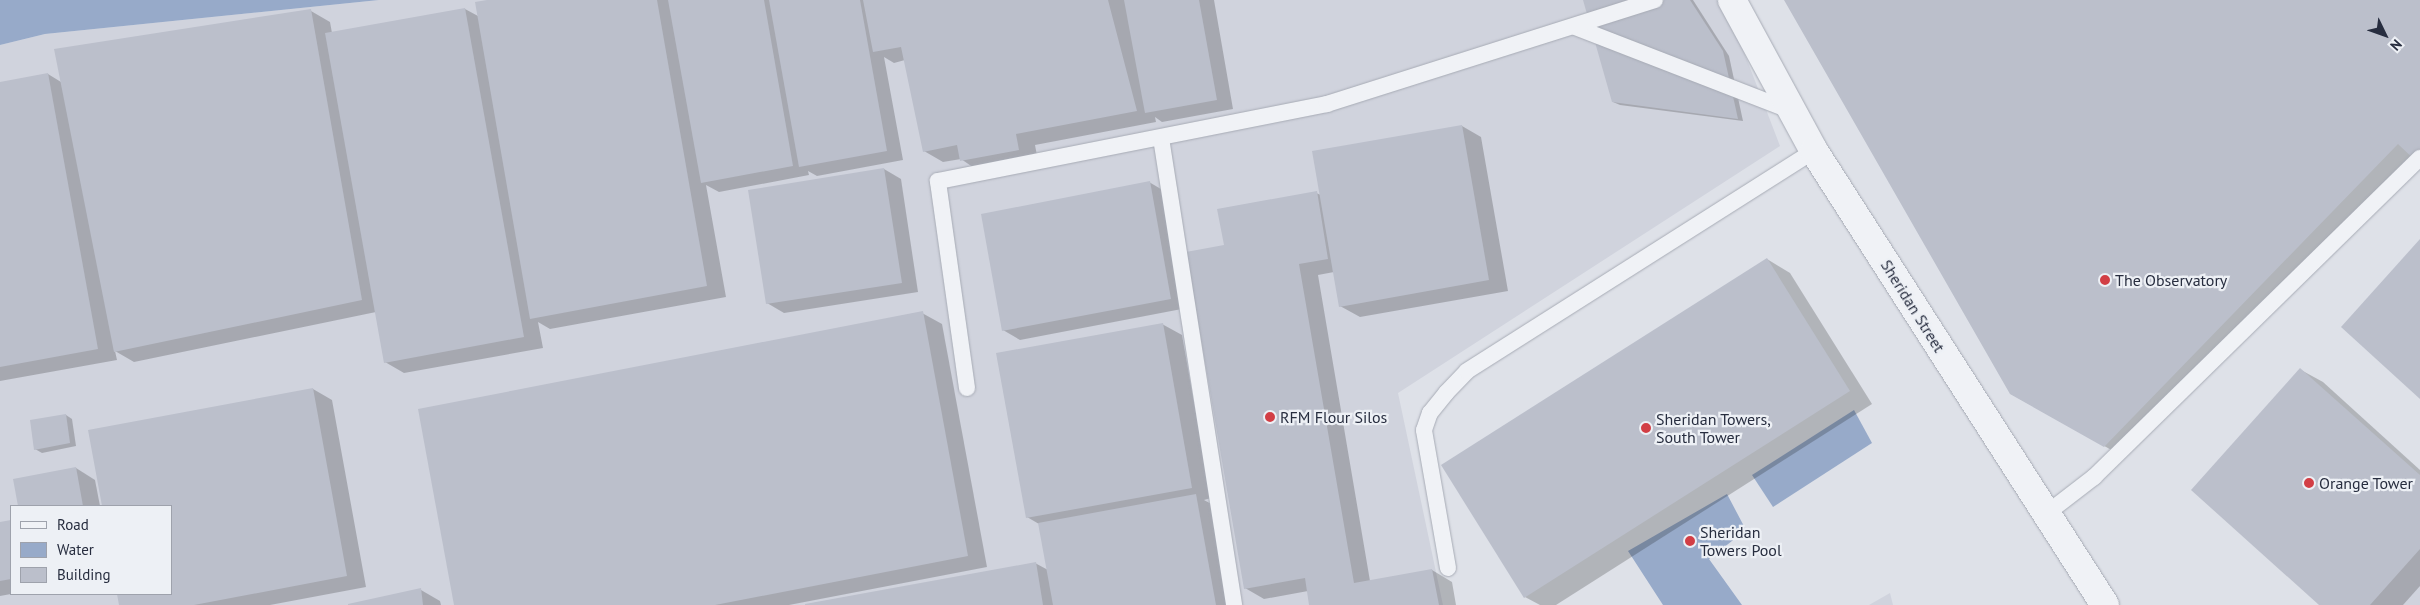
<!DOCTYPE html>
<style>
body{margin:0}
#map{position:relative;width:2420px;height:605px;overflow:hidden;background:#dee1e8;font-family:"PT Sans",sans-serif}
div>[style]{position:absolute}
.built>*{inset:0;background:#d0d3dd}
.water>*{inset:0;background:#97aac9}
.shadow>*{inset:0;background:#0003}
.building>*{inset:0;background:#bbbfcb}
.roads{filter:drop-shadow(0 0 1px #a7abb5) drop-shadow(0 0 1px #a7abb5)}
.service>*{height:16px;margin:-8px;padding:0 8px;transform-origin:8px;border-radius:8px;background:#f0f2f6}
.minor>*{height:28px;margin:-14px;padding:0 14px;transform-origin:14px;border-radius:14px;background:#f0f2f6}
.dots>*{width:14px;height:14px;translate:-50% -50%;box-sizing:border-box;border:2px solid #edf0f5;border-radius:50%}
span{translate:-50% -50%;white-space:nowrap;text-align:center;line-height:1.15;-webkit-text-stroke:4.5px #edf0f5;paint-order:stroke}
.poi-label{font-size:16px;color:#272d3f}
.left{translate:0 -50%;text-align:left}
.street-label{font-size:16px;color:#272d3f}
.legend{position:absolute;left:10px;top:505px;width:162px;height:90px;box-sizing:border-box;background:#edf0f5;border:1px solid #9ea2ac;margin:0;padding:6px 9px;list-style:none;font-size:15px;color:#272d3f}
.legend li{display:flex;align-items:center;gap:10px;height:25px}
.legend b{width:25px;border:1px solid #9ea2ac}
.north{position:absolute;left:2360px;top:10px;width:50px;height:50px;-webkit-text-stroke:4px #edf0f5;paint-order:stroke;rotate:132deg;font-size:14px;font-weight:700;line-height:20px;text-align:center;color:#272d3f}
.north::after{content:'';display:block;margin:auto;width:18px;height:22px;background:#272d3f;clip-path:polygon(50% 0,100% 100%,50% 72%,0 100%)}
</style>
<div id="map">
<div class="built">
<i style="clip-path:polygon(evenodd,379px 0,1724px 0,1780px 146px,1398px 393px,1443px 605px,0 605px,0 45px,45px 34px,379px 0,11px 506px,171px 506px,171px 594px,11px 594px,11px 506px)"></i>
<i style="clip-path:polygon(2420px 545px,2420px 605px,2341px 605px)"></i>
<i style="clip-path:polygon(1890px 593px,1893px 605px,1869px 605px)"></i>
</div>
<div class="water">
<i style="clip-path:polygon(0 0,379px 0,45px 34px,0 45px)"></i>
<i style="clip-path:polygon(1854px 410px,1872px 443px,1773px 507px,1752px 475px)"></i>
<i style="clip-path:polygon(1727px 494px,1746px 530px,1709px 559px,1742px 605px,1663px 605px,1628px 551px)"></i>
</div>
<div class="shadow">
<i style="clip-path:polygon(494px 0,1214px 0,1233px 109px,1162px 122px,1155px 117px,1156px 122px,1035px 145px,1038px 161px,980px 172px,961px 159px,943px 162px,924px 151px,905px 60px,894px 63px,884px 57px,903px 160px,817px 176px,808px 171px,809px 175px,719px 192px,706px 185px,726px 297px,550px 329px,538px 322px,543px 348px,404px 373px,385px 362px,376px 312px,134px 362px,115px 351px,117px 360px,0 381px,0 83px,48px 74px,61px 82px,311px 11px,330px 22px,332px 33px,465px 9px,478px 16px)"></i>
<i style="clip-path:polygon(1584px 0,1693px 0,1729px 56px,1743px 121px,1620px 105px,1613px 102px)"></i>
<i style="clip-path:polygon(1785px 0,2420px 0,2420px 163px,2124px 457px,2011px 394px)"></i>
<i style="clip-path:polygon(1462px 126px,1481px 137px,1508px 291px,1360px 317px,1340px 306px,1334px 272px,1318px 275px,1370px 581px,1432px 570px,1452px 582px,1456px 605px,1311px 605px,1308px 591px,1264px 599px,1245px 588px,1225px 246px,1316px 193px,1321px 195px)"></i>
<i style="clip-path:polygon(884px 169px,901px 179px,918px 292px,784px 313px,767px 303px)"></i>
<i style="clip-path:polygon(1149px 182px,1166px 192px,1187px 308px,1020px 340px,1003px 330px)"></i>
<i style="clip-path:polygon(1767px 259px,1790px 273px,1872px 404px,1556px 605px,1540px 605px,1525px 597px)"></i>
<i style="clip-path:polygon(922px 313px,942px 324px,987px 567px,789px 605px,456px 605px)"></i>
<i style="clip-path:polygon(1162px 324px,1182px 335px,1211px 498px,1204px 500px,1215px 506px,1233px 605px,807px 605px,1035px 563px,1048px 570px,1039px 524px,1027px 517px)"></i>
<i style="clip-path:polygon(2301px 370px,2323px 382px,2420px 470px,2420px 586px,2403px 605px,2321px 605px)"></i>
<i style="clip-path:polygon(313px 389px,332px 400px,366px 587px,270px 605px,121px 605px,119px 594px,171px 594px,171px 506px,103px 506px,89px 431px)"></i>
<i style="clip-path:polygon(66px 415px,72px 419px,76px 446px,42px 453px,35px 449px)"></i>
<i style="clip-path:polygon(76px 468px,95px 480px,100px 506px,20px 506px,15px 480px)"></i>
<i style="clip-path:polygon(11px 521px,11px 594px,0 596px,0 523px)"></i>
<i style="clip-path:polygon(421px 590px,440px 601px,441px 605px,350px 605px)"></i>
</div>
<div class="building">
<i style="clip-path:polygon(487px 0,657px 0,707px 286px,530px 319px,475px 2px)"></i>
<i style="clip-path:polygon(668px 0,764px 0,793px 166px,701px 183px)"></i>
<i style="clip-path:polygon(769px 0,860px 0,887px 151px,799px 167px)"></i>
<i style="clip-path:polygon(863px 0,1108px 0,1137px 111px,1016px 134px,1019px 150px,960px 161px,957px 145px,923px 152px,901px 47px,873px 52px)"></i>
<i style="clip-path:polygon(1124px 0,1199px 0,1217px 100px,1145px 113px)"></i>
<i style="clip-path:polygon(1583px 0,1690px 0,1723px 51px,1738px 119px,1612px 102px)"></i>
<i style="clip-path:polygon(1784px 0,2420px 0,2420px 165px,2398px 144px,2104px 447px,2010px 394px)"></i>
<i style="clip-path:polygon(465px 8px,524px 337px,384px 363px,325px 33px)"></i>
<i style="clip-path:polygon(311px 9px,362px 300px,114px 352px,54px 49px)"></i>
<i style="clip-path:polygon(48px 73px,98px 349px,0 367px,0 82px)"></i>
<i style="clip-path:polygon(1462px 125px,1489px 280px,1339px 307px,1312px 151px)"></i>
<i style="clip-path:polygon(884px 168px,902px 283px,766px 304px,748px 190px)"></i>
<i style="clip-path:polygon(1150px 181px,1171px 299px,1002px 331px,981px 214px)"></i>
<i style="clip-path:polygon(1317px 191px,1328px 259px,1299px 264px,1354px 583px,1432px 569px,1439px 605px,1309px 605px,1305px 578px,1244px 589px,1186px 252px,1224px 245px,1217px 209px)"></i>
<i style="clip-path:polygon(2420px 239px,2420px 399px,2341px 327px)"></i>
<i style="clip-path:polygon(1767px 258px,1850px 391px,1524px 598px,1441px 465px)"></i>
<i style="clip-path:polygon(923px 311px,968px 556px,715px 605px,454px 605px,418px 409px)"></i>
<i style="clip-path:polygon(1163px 323px,1192px 488px,1026px 518px,996px 353px)"></i>
<i style="clip-path:polygon(2300px 368px,2420px 475px,2420px 549px,2370px 605px,2319px 605px,2191px 490px)"></i>
<i style="clip-path:polygon(313px 388px,347px 576px,194px 605px,119px 605px,117px 594px,171px 594px,171px 506px,102px 506px,88px 430px)"></i>
<i style="clip-path:polygon(66px 414px,70px 443px,34px 450px,30px 420px)"></i>
<i style="clip-path:polygon(76px 467px,83px 506px,18px 506px,13px 479px)"></i>
<i style="clip-path:polygon(1196px 494px,1216px 605px,1053px 605px,1038px 523px)"></i>
<i style="clip-path:polygon(11px 520px,11px 579px,0 581px,0 522px)"></i>
<i style="clip-path:polygon(1036px 562px,1043px 605px,805px 605px,805px 604px)"></i>
<i style="clip-path:polygon(421px 588px,423px 605px,348px 605px,348px 604px)"></i>
</div>
<div class="roads">
<div class="service">
<i style="left:1575px;top:27px;width:233px;rotate:21.2deg"></i>
<i style="left:1161px;top:138px;width:473px;rotate:81.1deg"></i>
<i style="left:967px;top:388px;width:209px;rotate:-98deg"></i>
<i style="left:938px;top:181px;width:397px;rotate:-11.2deg"></i>
<i style="left:1327px;top:104px;width:344px;rotate:-17.6deg"></i>
<i style="left:2046px;top:514px;width:61px;rotate:-37.6deg"></i>
<i style="left:2094px;top:477px;width:456px;rotate:-44.4deg"></i>
<i style="left:1448px;top:568px;width:140px;rotate:-99.9deg"></i>
<i style="left:1424px;top:430px;width:18px;rotate:-71deg"></i>
<i style="left:1430px;top:413px;width:26px;rotate:-51deg"></i>
<i style="left:1446px;top:393px;width:30px;rotate:-46deg"></i>
<i style="left:1467px;top:371px;width:411px;rotate:-32.4deg"></i>
</div>
<div class="minor">
<i style="left:1732px;top:0;width:172px;rotate:61.5deg"></i>
<i style="left:1814px;top:151px;width:539px;rotate:57.34deg"></i>
</div>
</div>
<div class="dots">
<i style="left:2105px;top:280px;background:#d23e45"></i>
<i style="left:1270px;top:417px;background:#d23e45"></i>
<i style="left:1646px;top:428px;background:#d23e45"></i>
<i style="left:2309px;top:483px;background:#d23e45"></i>
<i style="left:1690px;top:541px;background:#d23e45"></i>
</div>
<div class="poi-label">
<span class="left" style="left:2115px;top:280px">The Observatory</span>
<span class="left" style="left:1280px;top:417px">RFM Flour Silos</span>
<span class="left" style="left:1656px;top:428px">Sheridan Towers,<br>South Tower</span>
<span class="left" style="left:2319px;top:483px">Orange Tower</span>
<span class="left" style="left:1700px;top:541px">Sheridan<br>Towers Pool</span>
</div>
<div class="street-label">
<span style="left:1913px;top:306px;rotate:58deg">Sheridan Street</span>
</div>
<ul class="legend">
<li><b style="height:6px;background:#f0f2f6"></b>Road</li>
<li><b style="height:14px;background:#97aac9"></b>Water</li>
<li><b style="height:14px;background:#bbbfcb"></b>Building</li>
</ul>
<div class="north">N</div>
</div>
